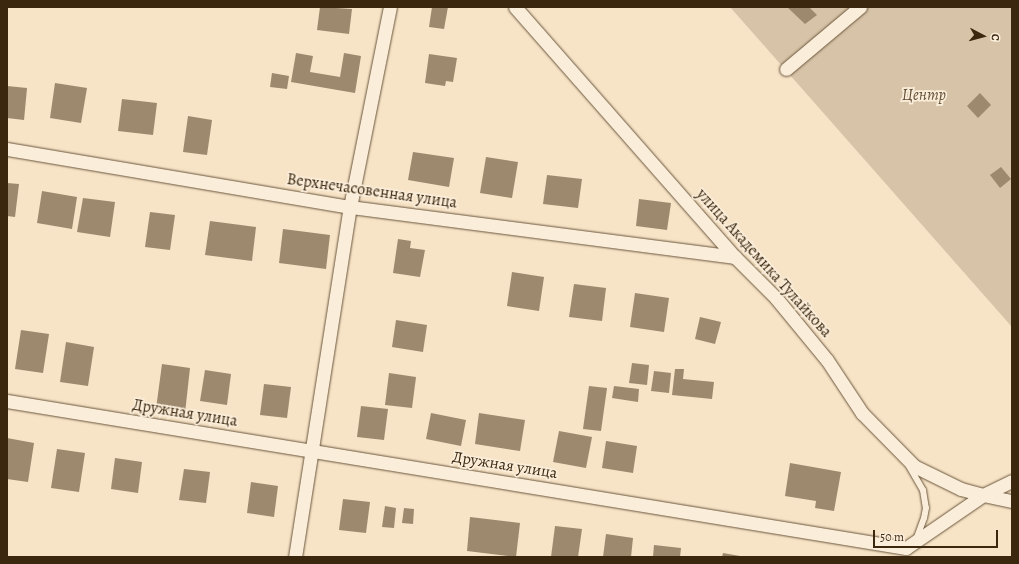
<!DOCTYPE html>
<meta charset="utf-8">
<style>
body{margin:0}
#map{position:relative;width:1019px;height:564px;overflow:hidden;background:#f7e3c6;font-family:Alegreya,serif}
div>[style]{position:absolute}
.green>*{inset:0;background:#d7c3a7}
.building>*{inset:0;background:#9d896e}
.roads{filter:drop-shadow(0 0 1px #6a563c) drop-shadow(0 0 1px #6a563c)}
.service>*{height:6px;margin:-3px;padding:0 3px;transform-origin:3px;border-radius:3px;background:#faedda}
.minor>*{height:13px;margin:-6.5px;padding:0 6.5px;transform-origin:6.5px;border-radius:6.5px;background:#faedda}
span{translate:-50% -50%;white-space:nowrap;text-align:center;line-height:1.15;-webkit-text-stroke:3.5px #faedda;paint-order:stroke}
.park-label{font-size:16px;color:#624e34;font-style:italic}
.street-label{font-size:16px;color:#3b270e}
.frame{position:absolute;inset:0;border:8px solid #3b270e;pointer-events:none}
.north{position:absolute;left:963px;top:16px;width:40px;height:40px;-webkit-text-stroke:3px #faedda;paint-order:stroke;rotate:96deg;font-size:11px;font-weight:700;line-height:16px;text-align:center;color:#3b270e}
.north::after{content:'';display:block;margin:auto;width:14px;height:18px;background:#3b270e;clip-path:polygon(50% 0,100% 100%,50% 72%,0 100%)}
.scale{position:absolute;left:873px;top:530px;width:125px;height:18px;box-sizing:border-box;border:2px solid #3b270e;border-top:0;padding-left:5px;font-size:12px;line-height:14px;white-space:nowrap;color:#3b270e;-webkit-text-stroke:3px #faedda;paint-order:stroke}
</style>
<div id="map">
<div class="green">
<i style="clip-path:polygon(730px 7px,1012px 7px,1012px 327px)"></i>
</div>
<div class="building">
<i style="clip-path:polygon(320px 7px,352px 9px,349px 34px,317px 30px)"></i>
<i style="clip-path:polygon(432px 7px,448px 7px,444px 29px,429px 27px)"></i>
<i style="clip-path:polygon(787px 7px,809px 7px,817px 15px,805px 24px)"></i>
<i style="clip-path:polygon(296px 53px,313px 56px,310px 72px,340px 77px,344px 53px,361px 56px,355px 93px,291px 82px)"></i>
<i style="clip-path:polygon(429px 54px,457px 58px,453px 82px,446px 81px,445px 86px,425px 83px)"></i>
<i style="clip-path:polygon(272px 73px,289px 76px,287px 89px,270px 87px)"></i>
<i style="clip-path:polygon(55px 83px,87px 88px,81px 123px,50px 118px)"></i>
<i style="clip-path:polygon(7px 86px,27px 88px,24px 120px,7px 118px)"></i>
<i style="clip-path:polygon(980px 93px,991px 105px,978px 118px,967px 106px)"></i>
<i style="clip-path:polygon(122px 99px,157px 103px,153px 135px,118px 131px)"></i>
<i style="clip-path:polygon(188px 116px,212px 120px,207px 155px,183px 152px)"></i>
<i style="clip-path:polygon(413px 152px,454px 158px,449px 187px,408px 180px)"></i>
<i style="clip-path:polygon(486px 157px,518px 162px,512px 198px,480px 193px)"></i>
<i style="clip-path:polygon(1001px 167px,1011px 179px,1000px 188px,990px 175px)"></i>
<i style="clip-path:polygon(547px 175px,582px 179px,578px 208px,543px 204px)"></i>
<i style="clip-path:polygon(7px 183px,19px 184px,15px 217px,7px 216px)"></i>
<i style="clip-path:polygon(42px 191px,77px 197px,72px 229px,37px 223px)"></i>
<i style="clip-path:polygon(83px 198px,115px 202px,110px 237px,77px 232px)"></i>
<i style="clip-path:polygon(639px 199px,671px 203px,667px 230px,636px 226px)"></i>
<i style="clip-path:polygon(150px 212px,175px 215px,170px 250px,145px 247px)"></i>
<i style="clip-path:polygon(210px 221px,256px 227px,252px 261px,205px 255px)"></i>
<i style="clip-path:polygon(283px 229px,330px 235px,326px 269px,279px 263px)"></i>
<i style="clip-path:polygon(398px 239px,411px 241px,410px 248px,425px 250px,420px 277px,393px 273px)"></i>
<i style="clip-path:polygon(512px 272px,544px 277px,539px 311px,507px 306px)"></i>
<i style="clip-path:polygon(574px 284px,606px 288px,602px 321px,569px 317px)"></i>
<i style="clip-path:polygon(635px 293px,669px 298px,664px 332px,630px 327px)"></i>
<i style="clip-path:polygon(700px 317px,721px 322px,715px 344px,695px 339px)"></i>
<i style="clip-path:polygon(396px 320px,427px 325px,423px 352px,392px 347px)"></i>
<i style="clip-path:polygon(21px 330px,49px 334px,43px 373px,15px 369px)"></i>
<i style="clip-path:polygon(66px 342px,94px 347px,88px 386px,60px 382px)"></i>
<i style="clip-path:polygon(632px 363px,649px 365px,647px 385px,629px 383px)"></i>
<i style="clip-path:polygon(162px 364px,190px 368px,185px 413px,156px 409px)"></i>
<i style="clip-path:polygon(675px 369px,684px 369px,683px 379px,714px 382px,712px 399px,672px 395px)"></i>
<i style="clip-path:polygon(205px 370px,231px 374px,227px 405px,200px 401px)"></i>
<i style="clip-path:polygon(654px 371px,671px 373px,669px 393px,651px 391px)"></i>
<i style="clip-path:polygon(389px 373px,416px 377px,412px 408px,385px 405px)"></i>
<i style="clip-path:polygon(264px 384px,291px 387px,287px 418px,260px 415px)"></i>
<i style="clip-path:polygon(589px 386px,607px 388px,601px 431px,583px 429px)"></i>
<i style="clip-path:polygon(614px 386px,639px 389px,638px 402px,612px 398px)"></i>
<i style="clip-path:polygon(361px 406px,388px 409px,384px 440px,357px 437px)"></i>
<i style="clip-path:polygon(431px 413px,466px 420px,461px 446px,426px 439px)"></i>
<i style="clip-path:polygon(479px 413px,525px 420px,520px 451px,475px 444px)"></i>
<i style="clip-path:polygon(559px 431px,592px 437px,586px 468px,553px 462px)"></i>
<i style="clip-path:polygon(7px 438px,34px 443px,28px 482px,7px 479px)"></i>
<i style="clip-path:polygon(606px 441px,637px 446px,633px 473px,602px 468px)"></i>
<i style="clip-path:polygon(57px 449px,85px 453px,79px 492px,51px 488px)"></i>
<i style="clip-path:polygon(115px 458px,142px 462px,138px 493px,111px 489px)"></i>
<i style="clip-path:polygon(790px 463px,841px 472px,834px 511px,815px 508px,816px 501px,785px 496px)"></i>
<i style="clip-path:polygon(184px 469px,210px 472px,206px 503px,179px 500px)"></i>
<i style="clip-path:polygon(251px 482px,278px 486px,274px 517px,247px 513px)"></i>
<i style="clip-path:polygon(343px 499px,370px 502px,366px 533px,339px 530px)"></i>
<i style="clip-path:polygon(385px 506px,396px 508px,394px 528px,382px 527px)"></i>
<i style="clip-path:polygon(404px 508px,414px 509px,413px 524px,402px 523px)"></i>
<i style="clip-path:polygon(470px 517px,520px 523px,516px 557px,467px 551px)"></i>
<i style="clip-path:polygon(555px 526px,582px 529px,578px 557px,551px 557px)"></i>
<i style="clip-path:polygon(606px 534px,633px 538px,631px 557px,603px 557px)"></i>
<i style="clip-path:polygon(654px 545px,681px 548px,680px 557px,653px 557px)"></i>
<i style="clip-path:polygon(723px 553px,740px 556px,740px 557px,722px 557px)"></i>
</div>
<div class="roads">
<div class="service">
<i style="left:909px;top:466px;width:28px;rotate:60deg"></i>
<i style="left:923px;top:490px;width:18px;rotate:81deg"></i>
<i style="left:926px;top:508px;width:10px;rotate:101deg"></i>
<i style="left:924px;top:518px;width:20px;rotate:110deg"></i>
</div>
<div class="minor">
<i style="left:515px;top:7px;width:333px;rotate:48.7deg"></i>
<i style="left:735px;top:257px;width:58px;rotate:45deg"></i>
<i style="left:776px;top:298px;width:80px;rotate:50.6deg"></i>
<i style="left:827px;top:360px;width:64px;rotate:56.6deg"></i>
<i style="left:862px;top:413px;width:74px;rotate:45.5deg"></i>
<i style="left:914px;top:466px;width:52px;rotate:26.1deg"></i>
<i style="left:961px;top:489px;width:23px;rotate:15deg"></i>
<i style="left:983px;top:495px;width:30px;rotate:12deg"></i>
<i style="left:786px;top:69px;width:97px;rotate:-40deg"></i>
<i style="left:7px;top:149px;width:348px;rotate:9.6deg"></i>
<i style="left:350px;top:207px;width:388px;rotate:7.4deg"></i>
<i style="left:7px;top:401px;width:911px;rotate:9.29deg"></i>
<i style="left:906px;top:548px;width:93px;rotate:-34.5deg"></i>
<i style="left:983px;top:495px;width:32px;rotate:-26deg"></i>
<i style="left:295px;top:557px;width:354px;rotate:-81.1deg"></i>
<i style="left:350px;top:207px;width:204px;rotate:-78.7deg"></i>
</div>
</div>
<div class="park-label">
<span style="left:924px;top:95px">Центр</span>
</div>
<div class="street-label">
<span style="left:372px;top:191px;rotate:8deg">Верхнечасовенная улица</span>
<span style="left:764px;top:263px;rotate:48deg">улица Академика Тулайкова</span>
<span style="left:185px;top:413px;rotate:9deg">Дружная улица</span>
<span style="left:505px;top:465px;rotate:9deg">Дружная улица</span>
</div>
<div class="frame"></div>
<div class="north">С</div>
<div class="scale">50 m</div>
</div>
